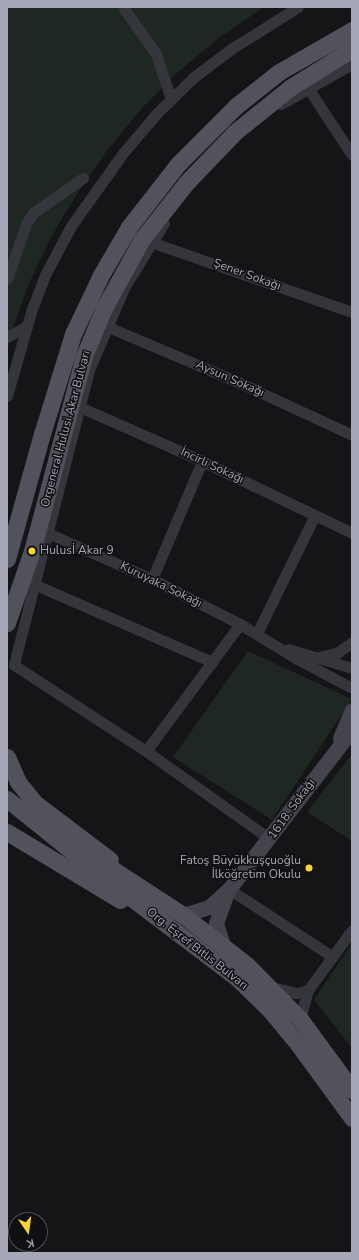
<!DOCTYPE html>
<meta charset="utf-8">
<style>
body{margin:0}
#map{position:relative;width:359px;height:1260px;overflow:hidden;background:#151517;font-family:"Nunito Sans",sans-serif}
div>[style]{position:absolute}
.green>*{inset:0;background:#1e2721}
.street>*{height:11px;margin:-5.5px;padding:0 5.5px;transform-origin:5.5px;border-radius:5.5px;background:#35353c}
.secondary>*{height:15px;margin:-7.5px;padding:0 7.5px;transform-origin:7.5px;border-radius:7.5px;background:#43444c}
.primary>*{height:17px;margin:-8.5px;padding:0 8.5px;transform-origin:8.5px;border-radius:8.5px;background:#51525b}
.dots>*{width:11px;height:11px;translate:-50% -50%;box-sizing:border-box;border:2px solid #101012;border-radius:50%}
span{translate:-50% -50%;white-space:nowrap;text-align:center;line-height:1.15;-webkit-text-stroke:3px #101012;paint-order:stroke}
.street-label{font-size:12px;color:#a6a8b8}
.poi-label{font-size:12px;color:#a6a8b8}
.left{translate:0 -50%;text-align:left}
.right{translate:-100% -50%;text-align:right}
.frame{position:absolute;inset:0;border:8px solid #a6a8b8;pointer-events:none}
.north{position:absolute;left:8px;top:1212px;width:40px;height:40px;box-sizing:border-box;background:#101012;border:1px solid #4c4d54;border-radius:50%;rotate:167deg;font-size:11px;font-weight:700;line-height:16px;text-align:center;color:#a6a8b8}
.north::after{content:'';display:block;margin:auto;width:14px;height:18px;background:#fcd627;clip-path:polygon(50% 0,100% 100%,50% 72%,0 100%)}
</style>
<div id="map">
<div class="green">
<i style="clip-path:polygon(7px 7px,264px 7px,219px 38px,179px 71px,141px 109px,106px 152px,75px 197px,49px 241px,27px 288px,7px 345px)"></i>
<i style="clip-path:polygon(248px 651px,352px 699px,272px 820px,173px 757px)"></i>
<i style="clip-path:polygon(352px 754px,352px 841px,307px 812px)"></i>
<i style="clip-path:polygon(352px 943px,352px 1048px,314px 1000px)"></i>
</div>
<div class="street">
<i style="left:123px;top:7px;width:57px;rotate:54.9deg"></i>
<i style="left:156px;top:54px;width:47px;rotate:71.6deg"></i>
<i style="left:304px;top:82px;width:87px;rotate:56.7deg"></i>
<i style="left:281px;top:104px;width:81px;rotate:-29.4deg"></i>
<i style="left:164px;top:223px;width:76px;rotate:121.6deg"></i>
<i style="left:124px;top:288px;width:89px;rotate:113.1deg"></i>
<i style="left:89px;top:370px;width:304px;rotate:104.3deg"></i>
<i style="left:14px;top:665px;width:158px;rotate:33.1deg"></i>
<i style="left:146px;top:751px;width:152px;rotate:35.4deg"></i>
<i style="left:145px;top:240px;width:219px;rotate:19.2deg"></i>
<i style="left:7px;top:279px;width:58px;rotate:-70.9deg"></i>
<i style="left:26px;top:224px;width:13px;rotate:-58deg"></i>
<i style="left:33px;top:213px;width:61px;rotate:-35deg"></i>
<i style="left:106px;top:326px;width:143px;rotate:23deg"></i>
<i style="left:238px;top:382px;width:126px;rotate:24.9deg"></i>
<i style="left:7px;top:337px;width:23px;rotate:-29deg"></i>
<i style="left:7px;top:396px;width:91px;rotate:-74deg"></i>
<i style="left:32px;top:309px;width:36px;rotate:-69deg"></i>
<i style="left:45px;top:275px;width:55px;rotate:-62deg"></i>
<i style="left:71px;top:226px;width:90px;rotate:-54.5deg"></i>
<i style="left:123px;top:153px;width:54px;rotate:-49.5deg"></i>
<i style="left:158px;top:112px;width:50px;rotate:-44.2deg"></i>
<i style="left:194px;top:77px;width:46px;rotate:-37.1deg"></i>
<i style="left:231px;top:49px;width:79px;rotate:-32.1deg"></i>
<i style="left:73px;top:404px;width:141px;rotate:23.8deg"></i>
<i style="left:202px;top:461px;width:166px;rotate:25.6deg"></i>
<i style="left:43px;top:531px;width:119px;rotate:23.8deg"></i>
<i style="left:152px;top:579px;width:99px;rotate:27.1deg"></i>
<i style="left:240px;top:624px;width:67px;rotate:31.6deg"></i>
<i style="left:297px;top:659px;width:62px;rotate:27.8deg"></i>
<i style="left:152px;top:579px;width:128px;rotate:-67deg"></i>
<i style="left:29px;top:582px;width:200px;rotate:23.6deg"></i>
<i style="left:257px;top:633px;width:131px;rotate:-63.8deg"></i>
<i style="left:288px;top:649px;width:67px;rotate:16.5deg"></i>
<i style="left:319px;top:657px;width:18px;rotate:-13deg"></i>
<i style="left:337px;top:653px;width:19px;rotate:-36deg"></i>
<i style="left:146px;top:751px;width:158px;rotate:-53.5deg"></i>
<i style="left:229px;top:889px;width:124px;rotate:33.2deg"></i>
<i style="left:272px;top:987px;width:25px;rotate:14deg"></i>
<i style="left:296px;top:993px;width:12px;rotate:-14deg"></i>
<i style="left:300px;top:1019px;width:30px;rotate:-75deg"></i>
<i style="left:308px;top:990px;width:74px;rotate:-53.7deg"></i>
</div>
<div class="secondary">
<i style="left:340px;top:738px;width:30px;rotate:-67deg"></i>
<i style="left:183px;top:915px;width:27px;rotate:-17deg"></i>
<i style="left:209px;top:907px;width:27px;rotate:-42deg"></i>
<i style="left:229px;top:889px;width:201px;rotate:-52.3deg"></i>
<i style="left:223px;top:945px;width:23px;rotate:-108deg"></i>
<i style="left:216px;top:923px;width:30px;rotate:-70deg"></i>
</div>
<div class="primary">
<i style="left:7px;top:559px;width:130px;rotate:-74.4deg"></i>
<i style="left:42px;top:434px;width:105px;rotate:-72.8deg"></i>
<i style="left:73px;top:334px;width:65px;rotate:-64.6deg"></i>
<i style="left:101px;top:275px;width:56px;rotate:-59.7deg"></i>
<i style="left:129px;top:227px;width:80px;rotate:-52.1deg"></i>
<i style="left:178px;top:164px;width:82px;rotate:-45deg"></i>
<i style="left:236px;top:106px;width:55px;rotate:-38.3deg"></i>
<i style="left:279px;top:72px;width:84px;rotate:-29.9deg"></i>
<i style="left:7px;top:623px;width:76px;rotate:-70.9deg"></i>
<i style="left:32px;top:551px;width:202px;rotate:-75.1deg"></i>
<i style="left:84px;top:356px;width:52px;rotate:-67.4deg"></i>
<i style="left:104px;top:308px;width:79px;rotate:-61.2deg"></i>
<i style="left:142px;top:239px;width:71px;rotate:-51.8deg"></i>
<i style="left:186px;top:183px;width:71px;rotate:-46.1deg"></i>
<i style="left:235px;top:132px;width:72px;rotate:-38.8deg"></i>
<i style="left:291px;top:87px;width:72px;rotate:-31.9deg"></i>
<i style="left:7px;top:757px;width:27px;rotate:66deg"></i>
<i style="left:18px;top:782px;width:27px;rotate:51deg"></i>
<i style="left:35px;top:803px;width:94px;rotate:37.2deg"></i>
<i style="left:7px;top:799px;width:126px;rotate:38.9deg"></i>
<i style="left:105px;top:878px;width:164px;rotate:37.1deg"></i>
<i style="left:236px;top:977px;width:49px;rotate:44.2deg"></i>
<i style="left:271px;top:1011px;width:43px;rotate:50.7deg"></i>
<i style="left:298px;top:1044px;width:92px;rotate:53.9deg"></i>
<i style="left:7px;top:832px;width:132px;rotate:31deg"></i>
<i style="left:94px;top:857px;width:106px;rotate:33.1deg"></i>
<i style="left:183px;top:915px;width:81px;rotate:38deg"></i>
<i style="left:247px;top:965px;width:76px;rotate:45.5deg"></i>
<i style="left:300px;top:1019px;width:88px;rotate:53.8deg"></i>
</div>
<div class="dots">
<i style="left:32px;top:551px;background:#fcd627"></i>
<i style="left:309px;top:868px;background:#fcd627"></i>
</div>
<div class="street-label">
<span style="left:247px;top:275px;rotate:20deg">Şener Sokağı</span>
<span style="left:230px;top:379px;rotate:24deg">Aysun Sokağı</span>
<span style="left:66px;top:429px;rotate:-75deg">Orgeneral Hulusi Akar Bulvarı</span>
<span style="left:212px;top:466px;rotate:25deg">İncirli Sokağı</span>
<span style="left:161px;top:585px;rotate:26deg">Kuruyaka Sokağı</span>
<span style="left:292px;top:809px;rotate:-54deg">1618. Sokağı</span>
<span style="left:197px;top:949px;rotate:38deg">Org. Eşref Bitlis Bulvarı</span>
</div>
<div class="poi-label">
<span class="left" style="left:40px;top:551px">Hulusİ Akar 9</span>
<span class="right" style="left:301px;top:868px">Fatoş Büyükkuşçuoğlu<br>İlköğretim Okulu</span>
</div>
<div class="frame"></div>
<div class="north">K</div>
</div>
